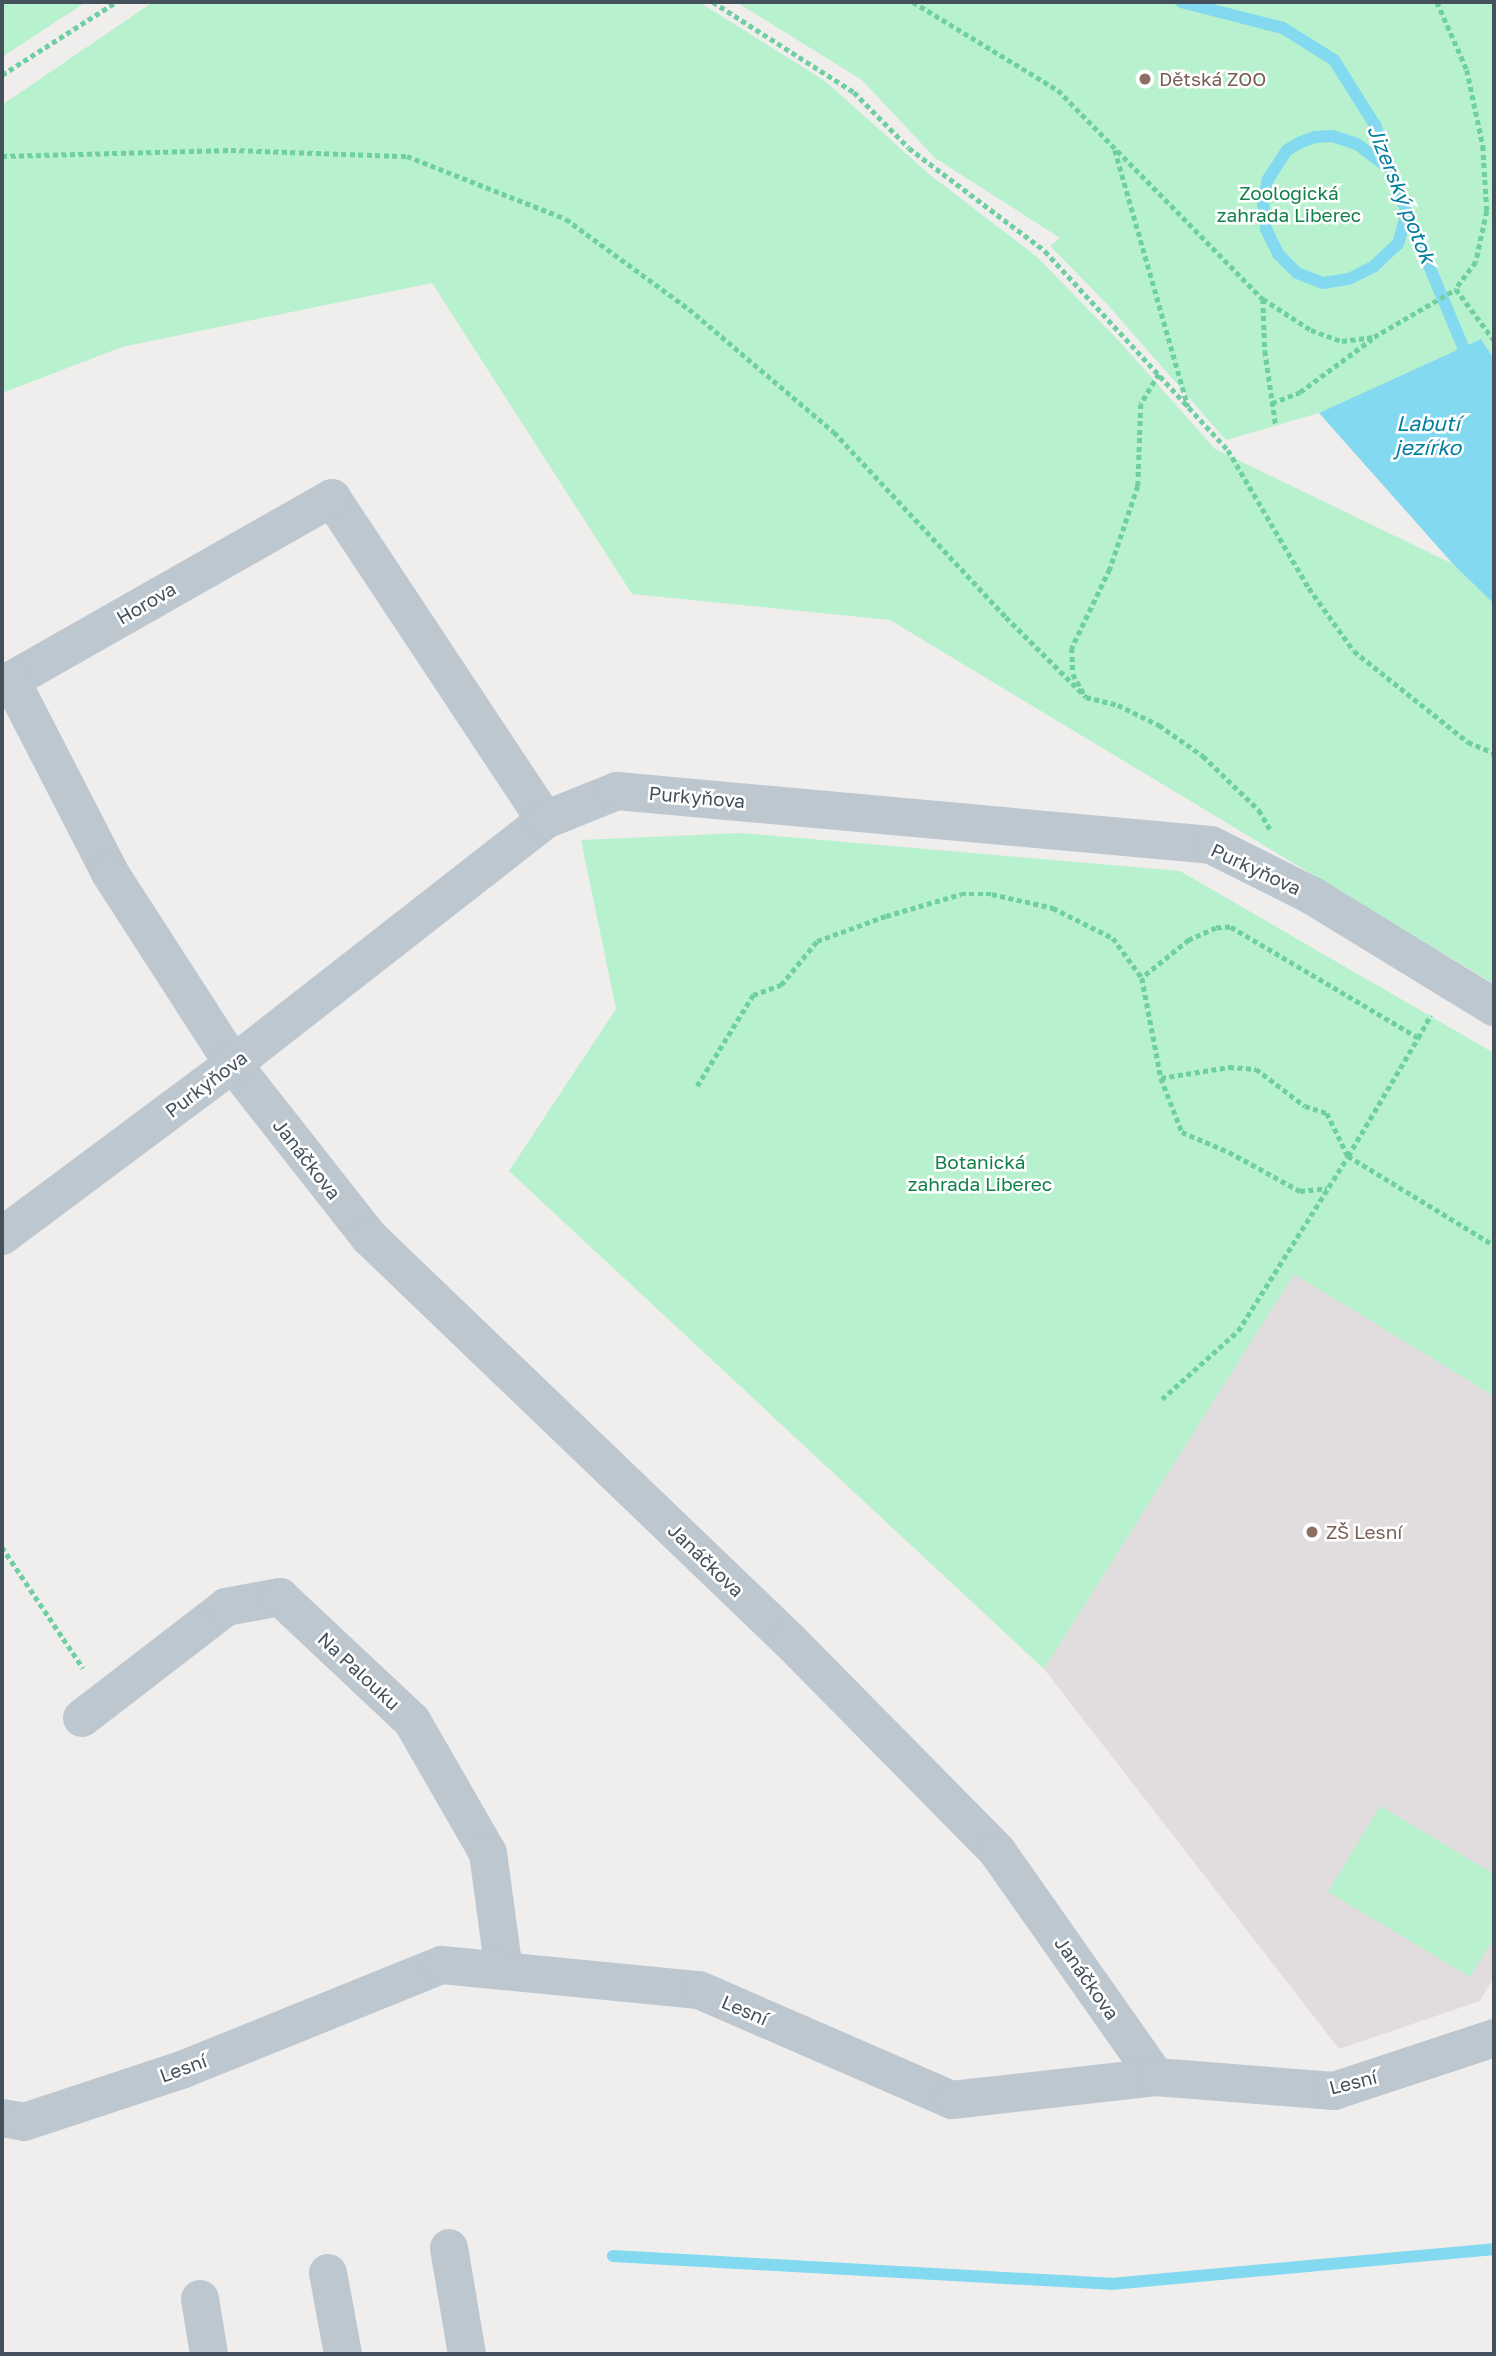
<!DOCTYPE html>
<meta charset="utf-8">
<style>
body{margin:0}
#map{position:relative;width:1496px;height:2356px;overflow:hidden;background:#f0eded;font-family:"Golos Text",sans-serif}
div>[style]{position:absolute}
.education>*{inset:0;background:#e1ddde}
.green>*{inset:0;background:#b7f1ce}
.water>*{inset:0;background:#82d9f0}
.stream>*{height:12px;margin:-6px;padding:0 6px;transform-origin:6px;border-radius:6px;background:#82d9f0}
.path>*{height:4.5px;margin-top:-2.25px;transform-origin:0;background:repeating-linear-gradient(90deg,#6ed0a0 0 5px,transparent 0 8.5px)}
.minor>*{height:38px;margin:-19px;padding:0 19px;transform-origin:19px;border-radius:19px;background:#bcc7d0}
.dots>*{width:19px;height:19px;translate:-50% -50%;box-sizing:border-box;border:4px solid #fff;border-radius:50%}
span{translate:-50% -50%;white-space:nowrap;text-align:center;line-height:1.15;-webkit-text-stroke:5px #fff;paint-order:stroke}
.education-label{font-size:19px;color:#785e54}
.left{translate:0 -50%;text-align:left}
.park-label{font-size:19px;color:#118049}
.street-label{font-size:19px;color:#44505b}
.water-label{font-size:21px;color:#057f9e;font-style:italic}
.frame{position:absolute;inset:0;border:4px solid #44505b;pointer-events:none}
</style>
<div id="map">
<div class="education">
<i style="clip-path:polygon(1294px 1273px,1494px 1396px,1494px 1977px,1480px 2001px,1339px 2049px,1044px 1669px)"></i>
</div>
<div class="green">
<i style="clip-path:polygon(2px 2px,86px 2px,2px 57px)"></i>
<i style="clip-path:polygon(153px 2px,699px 2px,825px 81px,929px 174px,1036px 256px,1121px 343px,1215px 449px,1453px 564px,1494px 604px,1494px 984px,890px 620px,632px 594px,432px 283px,122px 347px,2px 393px,2px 105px)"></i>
<i style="clip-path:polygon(736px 2px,1494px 2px,1494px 359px,1481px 339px,1319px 413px,1226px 440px,1107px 304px,1050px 246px,1060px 238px,935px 158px,862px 80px)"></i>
<i style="clip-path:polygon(741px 833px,1180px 871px,1494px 1053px,1494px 1396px,1294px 1274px,1044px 1669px,509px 1171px,616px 1009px,581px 840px)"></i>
<i style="clip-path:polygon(1380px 1806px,1494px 1874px,1494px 1937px,1470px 1977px,1328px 1892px)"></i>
</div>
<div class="water">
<i style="clip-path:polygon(1481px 339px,1494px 359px,1494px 604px,1453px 564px,1319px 413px)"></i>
</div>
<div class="stream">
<i style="left:1181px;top:2px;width:105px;rotate:14.3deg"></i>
<i style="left:1283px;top:28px;width:60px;rotate:32.1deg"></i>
<i style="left:1334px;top:60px;width:77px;rotate:57.8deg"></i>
<i style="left:1375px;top:125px;width:94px;rotate:70deg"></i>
<i style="left:1407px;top:213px;width:145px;rotate:67.3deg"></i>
<i style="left:1463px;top:347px;width:15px;rotate:82deg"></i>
<i style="left:1390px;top:169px;width:41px;rotate:-142.9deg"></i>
<i style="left:1357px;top:144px;width:26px;rotate:-162deg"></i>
<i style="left:1332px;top:136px;width:17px;rotate:177deg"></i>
<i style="left:1315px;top:137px;width:15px;rotate:160deg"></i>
<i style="left:1301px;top:142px;width:16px;rotate:150deg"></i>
<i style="left:1287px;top:150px;width:35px;rotate:123deg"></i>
<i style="left:1268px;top:179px;width:23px;rotate:103deg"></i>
<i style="left:1263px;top:201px;width:28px;rotate:84deg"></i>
<i style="left:1266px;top:229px;width:28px;rotate:64deg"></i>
<i style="left:1278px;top:254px;width:27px;rotate:45deg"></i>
<i style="left:1297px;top:273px;width:28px;rotate:21deg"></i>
<i style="left:1323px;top:283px;width:26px;rotate:-9deg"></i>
<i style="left:1349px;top:279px;width:28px;rotate:-27deg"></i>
<i style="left:1374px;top:266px;width:33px;rotate:-43deg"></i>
<i style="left:1398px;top:244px;width:32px;rotate:-74deg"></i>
<i style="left:613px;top:2256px;width:499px;rotate:3.2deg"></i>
<i style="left:1111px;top:2284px;width:385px;rotate:-5.2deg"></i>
</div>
<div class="path">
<i style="left:713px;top:2px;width:167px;rotate:32.6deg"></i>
<i style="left:854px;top:92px;width:78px;rotate:45.5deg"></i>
<i style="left:909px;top:148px;width:171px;rotate:37.1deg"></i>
<i style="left:1045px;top:251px;width:270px;rotate:47.4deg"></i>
<i style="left:1228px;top:450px;width:160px;rotate:59.6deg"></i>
<i style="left:1309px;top:588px;width:77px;rotate:54.5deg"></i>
<i style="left:1354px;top:651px;width:146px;rotate:38.6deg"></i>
<i style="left:1468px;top:742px;width:28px;rotate:23deg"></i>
<i style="left:913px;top:2px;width:170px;rotate:31.3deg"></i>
<i style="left:1058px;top:90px;width:293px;rotate:45.6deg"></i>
<i style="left:1263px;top:299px;width:57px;rotate:32.9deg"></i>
<i style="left:1311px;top:330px;width:33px;rotate:20deg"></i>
<i style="left:1342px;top:341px;width:32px;rotate:-7deg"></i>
<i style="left:1374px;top:337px;width:95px;rotate:-30.3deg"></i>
<i style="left:1456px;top:289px;width:64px;rotate:53.3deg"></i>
<i style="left:1437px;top:2px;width:74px;rotate:66.2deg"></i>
<i style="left:1467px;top:70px;width:78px;rotate:78.1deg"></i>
<i style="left:1483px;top:146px;width:65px;rotate:86.5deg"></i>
<i style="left:1487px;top:211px;width:52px;rotate:102.2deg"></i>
<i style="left:1476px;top:262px;width:34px;rotate:127deg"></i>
<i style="left:2px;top:75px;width:135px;rotate:-32.6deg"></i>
<i style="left:1115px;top:150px;width:267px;rotate:74.1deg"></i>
<i style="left:2px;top:156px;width:229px;rotate:-1.5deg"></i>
<i style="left:231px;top:150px;width:176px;rotate:2deg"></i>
<i style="left:407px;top:156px;width:171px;rotate:21.6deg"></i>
<i style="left:566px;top:219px;width:152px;rotate:36.2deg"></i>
<i style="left:689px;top:309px;width:190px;rotate:40.3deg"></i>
<i style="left:834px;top:432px;width:253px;rotate:47.1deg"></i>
<i style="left:1006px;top:617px;width:113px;rotate:45deg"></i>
<i style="left:1263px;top:299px;width:52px;rotate:87.8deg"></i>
<i style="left:1265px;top:351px;width:76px;rotate:81.7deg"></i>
<i style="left:1159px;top:374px;width:35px;rotate:121deg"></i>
<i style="left:1141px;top:404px;width:82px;rotate:92.1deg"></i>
<i style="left:1138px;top:486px;width:88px;rotate:108.6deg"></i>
<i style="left:1110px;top:569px;width:88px;rotate:115.7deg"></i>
<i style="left:1072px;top:648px;width:26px;rotate:88deg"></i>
<i style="left:1073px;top:674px;width:26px;rotate:61deg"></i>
<i style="left:1086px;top:697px;width:33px;rotate:14deg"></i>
<i style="left:1118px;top:705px;width:46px;rotate:26deg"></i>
<i style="left:1159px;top:725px;width:54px;rotate:35.2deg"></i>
<i style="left:1203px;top:756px;width:78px;rotate:44deg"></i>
<i style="left:1259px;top:810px;width:22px;rotate:60deg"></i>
<i style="left:1272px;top:403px;width:30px;rotate:-21deg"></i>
<i style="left:1300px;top:392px;width:89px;rotate:-36.4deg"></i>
<i style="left:1418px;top:1038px;width:26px;rotate:-61deg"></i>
<i style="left:1161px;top:1078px;width:58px;rotate:68.7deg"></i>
<i style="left:1182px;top:1132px;width:51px;rotate:23.1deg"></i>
<i style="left:1229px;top:1152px;width:81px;rotate:28.8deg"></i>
<i style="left:1300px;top:1191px;width:27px;rotate:-6deg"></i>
<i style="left:697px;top:1086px;width:107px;rotate:-58.4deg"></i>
<i style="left:753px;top:995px;width:30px;rotate:-20deg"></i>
<i style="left:781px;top:985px;width:57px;rotate:-50.7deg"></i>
<i style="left:817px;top:941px;width:73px;rotate:-19.9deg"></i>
<i style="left:886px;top:916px;width:78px;rotate:-16.3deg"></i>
<i style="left:961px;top:894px;width:31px"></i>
<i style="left:992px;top:894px;width:63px;rotate:12.9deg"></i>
<i style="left:1053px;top:908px;width:67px;rotate:26.6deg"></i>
<i style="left:1113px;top:938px;width:49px;rotate:54.1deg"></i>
<i style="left:1162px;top:1399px;width:102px;rotate:-41.8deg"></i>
<i style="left:1238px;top:1331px;width:207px;rotate:-57.8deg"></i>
<i style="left:1348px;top:1156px;width:137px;rotate:-59.3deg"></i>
<i style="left:1418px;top:1038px;width:218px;rotate:-149.4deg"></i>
<i style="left:1230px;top:927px;width:14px;rotate:176deg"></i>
<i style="left:1216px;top:928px;width:30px;rotate:156deg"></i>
<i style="left:1189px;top:940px;width:60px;rotate:141deg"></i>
<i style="left:1142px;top:978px;width:102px;rotate:79.2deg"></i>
<i style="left:1161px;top:1078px;width:69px;rotate:-9.2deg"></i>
<i style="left:1229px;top:1067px;width:27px;rotate:4deg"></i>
<i style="left:1256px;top:1069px;width:61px;rotate:37.1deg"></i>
<i style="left:1305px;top:1106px;width:23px;rotate:18deg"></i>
<i style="left:1327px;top:1113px;width:48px;rotate:64deg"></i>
<i style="left:1348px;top:1156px;width:171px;rotate:31.4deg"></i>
<i style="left:2px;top:1547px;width:146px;rotate:56.2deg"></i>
</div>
<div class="minor">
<i style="left:545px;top:820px;width:386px;rotate:-123.5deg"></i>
<i style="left:332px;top:498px;width:369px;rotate:150.4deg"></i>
<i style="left:11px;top:680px;width:217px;rotate:62.8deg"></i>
<i style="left:110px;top:873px;width:227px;rotate:57.2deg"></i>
<i style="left:233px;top:1064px;width:220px;rotate:51.8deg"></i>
<i style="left:369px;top:1237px;width:583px;rotate:43.82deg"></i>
<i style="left:790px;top:1641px;width:295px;rotate:45.4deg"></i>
<i style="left:997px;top:1851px;width:276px;rotate:54.9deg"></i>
<i style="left:2px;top:1236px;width:288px;rotate:-36.7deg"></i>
<i style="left:233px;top:1064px;width:396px;rotate:-38deg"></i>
<i style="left:545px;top:820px;width:78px;rotate:-21.9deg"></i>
<i style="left:617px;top:791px;width:596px;rotate:5.19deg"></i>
<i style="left:1211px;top:845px;width:112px;rotate:26.6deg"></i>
<i style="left:1311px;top:895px;width:215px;rotate:31.5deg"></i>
<i style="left:82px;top:1718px;width:182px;rotate:-37.6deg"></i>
<i style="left:226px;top:1607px;width:55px;rotate:-10.5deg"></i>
<i style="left:280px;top:1597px;width:181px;rotate:43.2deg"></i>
<i style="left:412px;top:1721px;width:152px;rotate:60.1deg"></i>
<i style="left:488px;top:1853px;width:119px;rotate:82.3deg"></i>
<i style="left:2px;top:2118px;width:22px;rotate:10deg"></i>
<i style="left:24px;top:2122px;width:169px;rotate:-18.3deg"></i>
<i style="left:184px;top:2069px;width:278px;rotate:-22deg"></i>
<i style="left:442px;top:1965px;width:258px;rotate:5.6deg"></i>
<i style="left:699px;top:1990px;width:276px;rotate:23.5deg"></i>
<i style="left:952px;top:2100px;width:205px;rotate:-6.4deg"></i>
<i style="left:1156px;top:2077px;width:179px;rotate:4.5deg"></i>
<i style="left:1334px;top:2091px;width:169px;rotate:-18.3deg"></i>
<i style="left:449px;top:2248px;width:108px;rotate:80.4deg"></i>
<i style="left:328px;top:2273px;width:82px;rotate:79.5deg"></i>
<i style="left:200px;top:2299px;width:56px;rotate:80.7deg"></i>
</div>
<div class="dots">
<i style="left:1145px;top:79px;background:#8d6e63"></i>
<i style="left:1312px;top:1532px;background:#8d6e63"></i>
</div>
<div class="education-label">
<span class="left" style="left:1159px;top:79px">Dětská ZOO</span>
<span class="left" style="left:1326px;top:1532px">ZŠ Lesní</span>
</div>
<div class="park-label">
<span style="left:1289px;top:204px">Zoologická<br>zahrada Liberec</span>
<span style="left:980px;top:1173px">Botanická<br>zahrada Liberec</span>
</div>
<div class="street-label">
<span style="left:146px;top:603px;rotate:-30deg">Horova</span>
<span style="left:697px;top:797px;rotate:5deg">Purkyňova</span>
<span style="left:1256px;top:869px;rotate:25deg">Purkyňova</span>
<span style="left:206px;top:1084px;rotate:-37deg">Purkyňova</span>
<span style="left:307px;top:1159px;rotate:52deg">Janáčkova</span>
<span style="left:706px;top:1560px;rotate:44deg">Janáčkova</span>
<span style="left:359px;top:1671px;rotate:43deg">Na Palouku</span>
<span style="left:1087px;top:1978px;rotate:55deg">Janáčkova</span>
<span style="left:745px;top:2010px;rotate:23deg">Lesní</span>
<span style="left:183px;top:2068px;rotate:-20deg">Lesní</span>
<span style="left:1353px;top:2082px;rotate:-14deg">Lesní</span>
</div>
<div class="water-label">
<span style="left:1402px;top:194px;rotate:68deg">Jizerský potok</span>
<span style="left:1428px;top:435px">Labutí<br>jezírko</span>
</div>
<div class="frame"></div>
</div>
